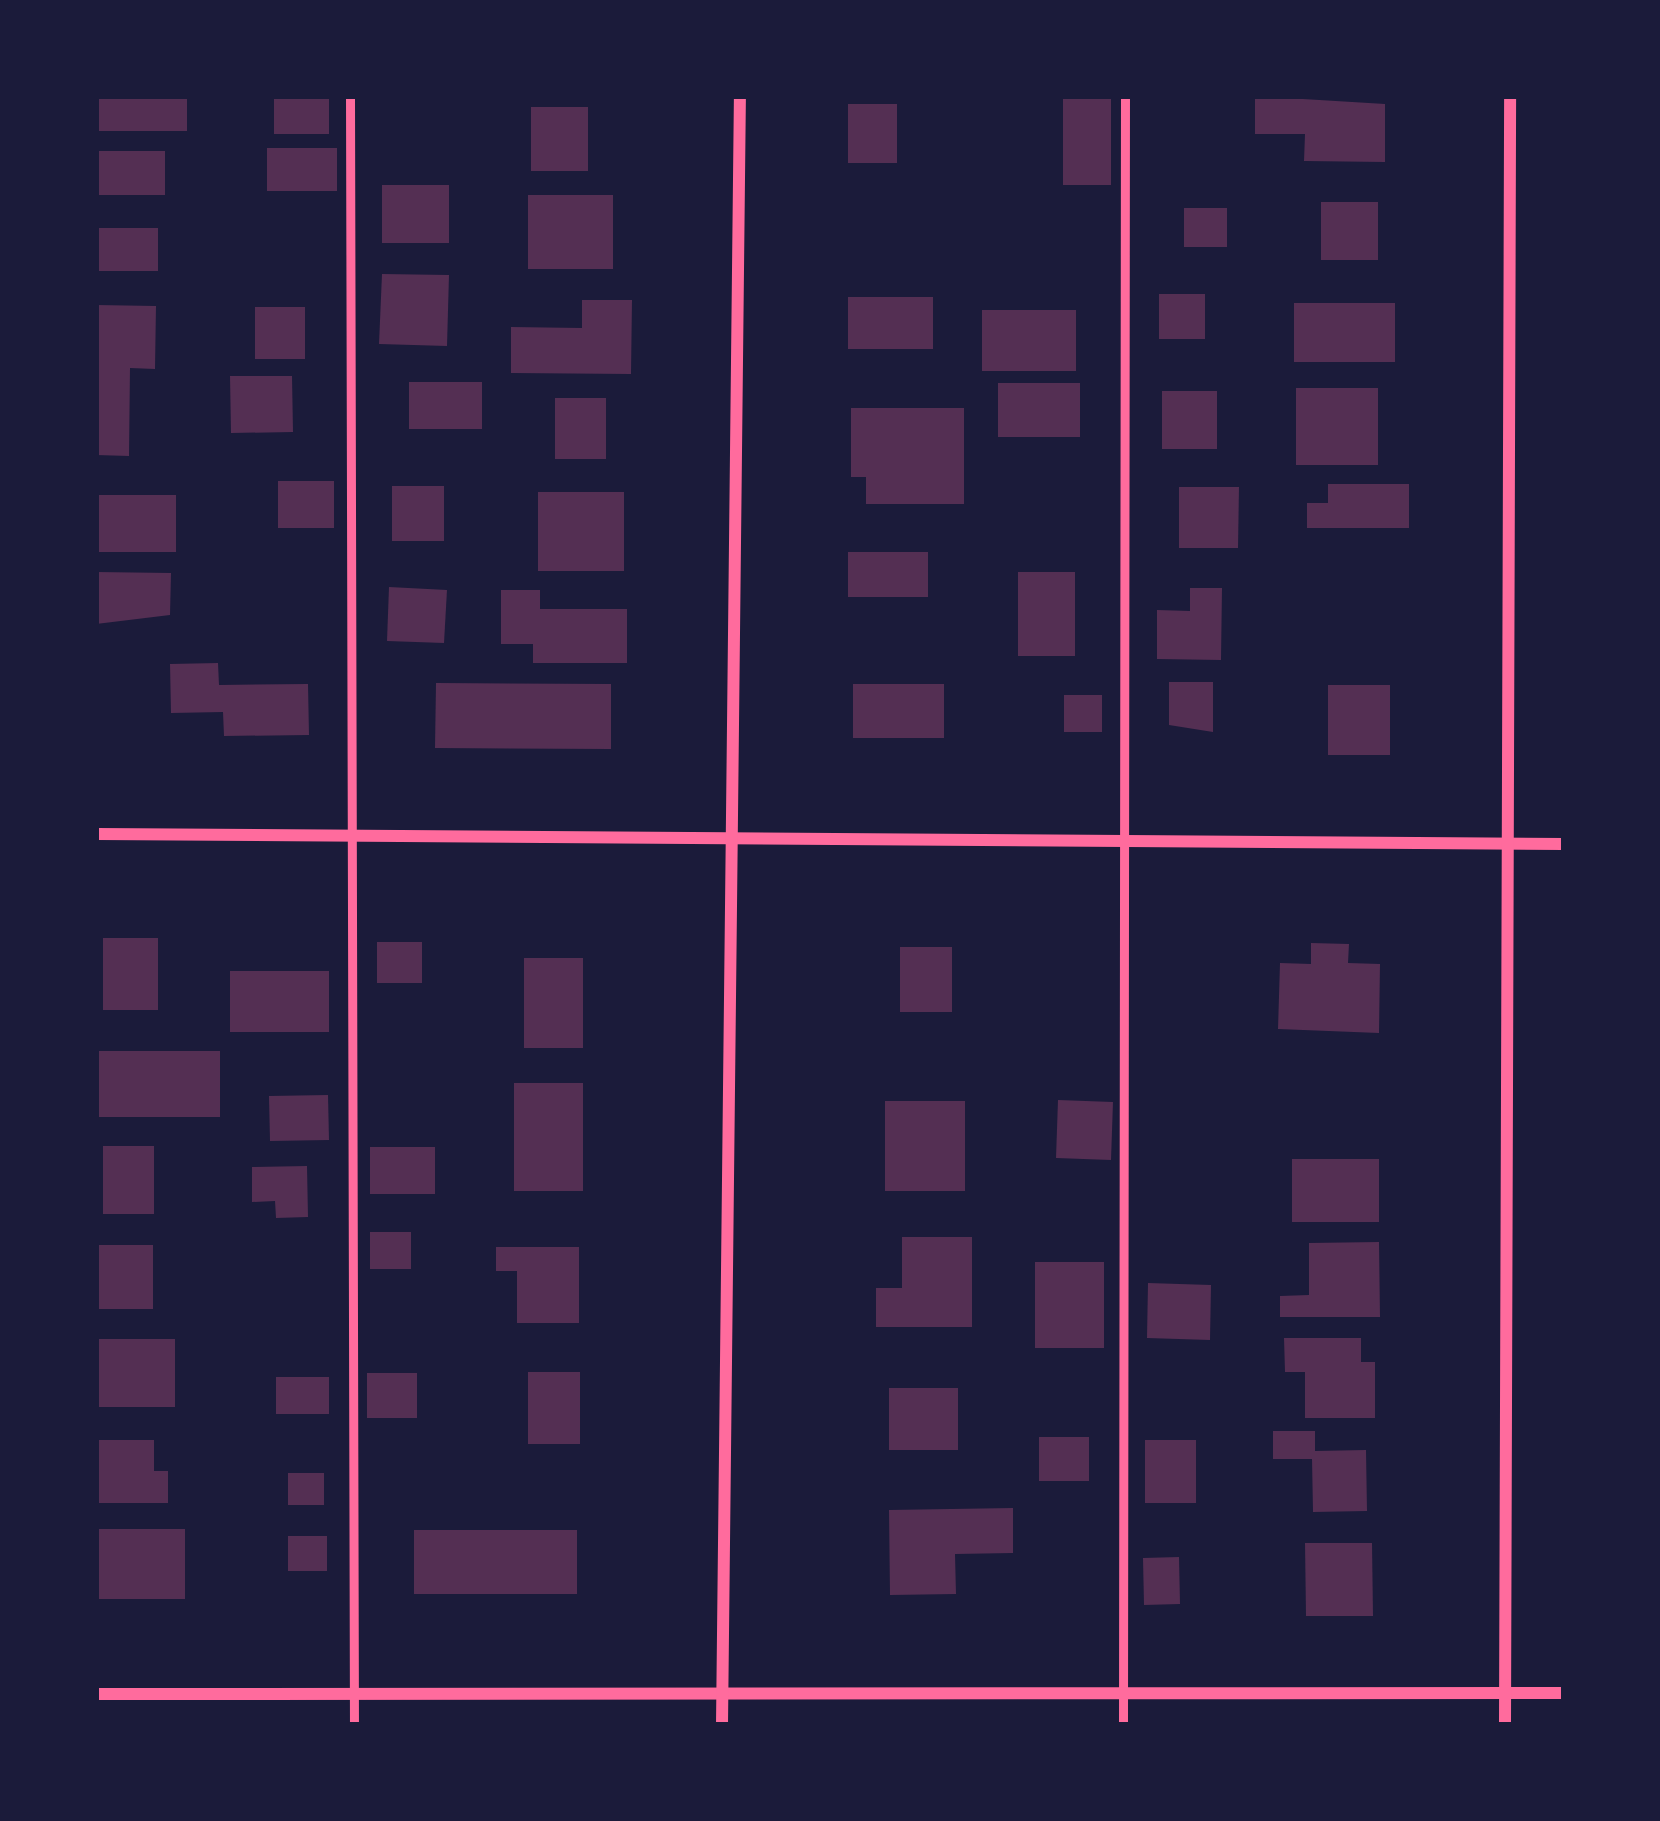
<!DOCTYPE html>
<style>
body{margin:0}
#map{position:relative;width:1660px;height:1821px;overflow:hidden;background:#1b1b3a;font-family:"Public Sans",sans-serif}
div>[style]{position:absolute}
.building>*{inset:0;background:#542f53}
.service>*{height:9px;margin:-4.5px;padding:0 4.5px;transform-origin:4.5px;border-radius:4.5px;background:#ff6b9d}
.minor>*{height:12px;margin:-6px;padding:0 6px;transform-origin:6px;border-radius:6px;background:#ff6b9d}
span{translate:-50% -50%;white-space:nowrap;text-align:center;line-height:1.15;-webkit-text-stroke:10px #1b1b3a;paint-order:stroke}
.frame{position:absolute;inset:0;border:99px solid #1b1b3a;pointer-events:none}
</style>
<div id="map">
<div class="building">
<i style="clip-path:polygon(96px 96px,187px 96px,187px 131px,96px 131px)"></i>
<i style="clip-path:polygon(274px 96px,329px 96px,329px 134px,274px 134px)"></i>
<i style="clip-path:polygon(1063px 96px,1111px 96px,1111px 185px,1063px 185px)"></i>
<i style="clip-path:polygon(1255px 96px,1385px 104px,1385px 162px,1304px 161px,1305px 134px,1255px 134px)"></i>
<i style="clip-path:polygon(848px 104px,897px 104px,897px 163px,848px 163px)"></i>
<i style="clip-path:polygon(531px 107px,588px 107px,588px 171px,531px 171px)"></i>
<i style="clip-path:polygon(267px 148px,337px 148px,337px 191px,267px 191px)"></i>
<i style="clip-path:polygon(96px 151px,165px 151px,165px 195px,96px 195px)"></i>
<i style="clip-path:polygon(382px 185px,449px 185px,449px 243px,382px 243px)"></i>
<i style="clip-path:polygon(528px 195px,613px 195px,613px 269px,528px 269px)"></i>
<i style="clip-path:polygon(1321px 202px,1378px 202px,1378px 260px,1321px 260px)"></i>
<i style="clip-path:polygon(1184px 208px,1227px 208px,1227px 247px,1184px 247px)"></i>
<i style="clip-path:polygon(96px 228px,158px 228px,158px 271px,96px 271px)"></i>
<i style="clip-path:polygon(382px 274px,449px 275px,447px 346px,379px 344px)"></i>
<i style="clip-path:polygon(1159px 294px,1205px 294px,1205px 339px,1159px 339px)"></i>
<i style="clip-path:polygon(848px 297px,933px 297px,933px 349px,848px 349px)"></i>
<i style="clip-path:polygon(582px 300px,632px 300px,631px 374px,511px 373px,511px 327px,582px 328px)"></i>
<i style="clip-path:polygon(1294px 303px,1395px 303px,1395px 362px,1294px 362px)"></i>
<i style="clip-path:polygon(96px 305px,156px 306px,155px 369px,130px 368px,129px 456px,96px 455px)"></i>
<i style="clip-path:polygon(255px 307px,305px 307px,305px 359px,255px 359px)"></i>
<i style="clip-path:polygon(982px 310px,1076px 310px,1076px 371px,982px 371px)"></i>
<i style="clip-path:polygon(230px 376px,292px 376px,293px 432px,231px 433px)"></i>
<i style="clip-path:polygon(409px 382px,482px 382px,482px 429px,409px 429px)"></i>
<i style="clip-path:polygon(998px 383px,1080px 383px,1080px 437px,998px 437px)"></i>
<i style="clip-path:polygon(1296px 388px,1378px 388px,1378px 465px,1296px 465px)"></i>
<i style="clip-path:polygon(1162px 391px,1217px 391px,1217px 449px,1162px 449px)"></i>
<i style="clip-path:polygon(555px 398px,606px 398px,606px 459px,555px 459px)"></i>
<i style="clip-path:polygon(851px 408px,964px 408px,964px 504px,866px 504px,866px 477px,851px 477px)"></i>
<i style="clip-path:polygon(278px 481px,334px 481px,334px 528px,278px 528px)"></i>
<i style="clip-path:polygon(1328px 484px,1409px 484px,1409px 528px,1307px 528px,1307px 503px,1328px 503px)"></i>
<i style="clip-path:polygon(392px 486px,444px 486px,444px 541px,392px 541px)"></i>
<i style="clip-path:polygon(1179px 487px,1239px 487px,1238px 548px,1179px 548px)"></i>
<i style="clip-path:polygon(538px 492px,624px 492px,624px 571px,538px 571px)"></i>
<i style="clip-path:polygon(96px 495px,176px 495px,176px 552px,96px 552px)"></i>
<i style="clip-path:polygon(848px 552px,928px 552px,928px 597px,848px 597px)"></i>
<i style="clip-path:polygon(96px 572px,171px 573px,170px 615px,96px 624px)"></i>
<i style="clip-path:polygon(1018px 572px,1075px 572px,1075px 656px,1018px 656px)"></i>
<i style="clip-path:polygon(389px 587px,447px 590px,444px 643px,387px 641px)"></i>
<i style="clip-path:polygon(1190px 588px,1222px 588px,1221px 660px,1157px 659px,1157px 610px,1190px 611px)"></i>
<i style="clip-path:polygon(501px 590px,540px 590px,540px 609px,627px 609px,627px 663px,533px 663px,533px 644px,501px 644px)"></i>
<i style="clip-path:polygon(218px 663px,219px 685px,308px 684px,309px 735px,224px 736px,223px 712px,171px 713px,170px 664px)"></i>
<i style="clip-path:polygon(1169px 682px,1213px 682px,1213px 732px,1169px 725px)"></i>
<i style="clip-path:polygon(436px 683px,611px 684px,611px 749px,435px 748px)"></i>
<i style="clip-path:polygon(853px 684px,944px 684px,944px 738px,853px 738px)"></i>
<i style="clip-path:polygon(1328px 685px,1390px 685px,1390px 755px,1328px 755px)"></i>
<i style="clip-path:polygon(1064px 695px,1102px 695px,1102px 732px,1064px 732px)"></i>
<i style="clip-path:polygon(103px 938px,158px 938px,158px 1010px,103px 1010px)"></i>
<i style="clip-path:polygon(377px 942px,422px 942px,422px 983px,377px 983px)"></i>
<i style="clip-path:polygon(1311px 943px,1349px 944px,1348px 963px,1380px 964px,1379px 1033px,1278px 1029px,1280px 963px,1311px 964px)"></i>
<i style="clip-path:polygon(900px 947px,952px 947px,952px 1012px,900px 1012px)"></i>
<i style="clip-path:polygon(524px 958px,583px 958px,583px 1048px,524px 1048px)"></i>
<i style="clip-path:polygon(230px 971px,329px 971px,329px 1032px,230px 1032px)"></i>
<i style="clip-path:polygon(97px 1051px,220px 1051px,220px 1117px,97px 1117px)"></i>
<i style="clip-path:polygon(514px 1083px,583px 1083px,583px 1191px,514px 1191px)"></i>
<i style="clip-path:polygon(328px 1095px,329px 1140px,270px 1141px,269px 1096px)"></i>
<i style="clip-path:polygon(1058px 1100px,1113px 1102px,1111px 1160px,1056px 1158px)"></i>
<i style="clip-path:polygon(885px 1101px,965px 1101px,965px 1191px,885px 1191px)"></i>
<i style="clip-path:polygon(103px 1146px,154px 1146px,154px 1214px,103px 1214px)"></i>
<i style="clip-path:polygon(370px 1147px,435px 1147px,435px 1194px,370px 1194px)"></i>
<i style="clip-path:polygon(1292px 1159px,1379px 1159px,1379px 1222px,1292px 1222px)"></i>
<i style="clip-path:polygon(307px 1166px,308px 1217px,276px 1218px,275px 1201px,252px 1202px,252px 1167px)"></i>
<i style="clip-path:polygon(370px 1232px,411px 1232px,411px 1269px,370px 1269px)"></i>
<i style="clip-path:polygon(902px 1237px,972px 1237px,972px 1327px,876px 1327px,876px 1288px,902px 1288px)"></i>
<i style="clip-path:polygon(1379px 1242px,1380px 1317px,1280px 1317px,1280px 1296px,1309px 1295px,1309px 1243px)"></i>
<i style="clip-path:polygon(96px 1245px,153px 1245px,153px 1309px,96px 1309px)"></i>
<i style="clip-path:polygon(496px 1247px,579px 1247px,579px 1323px,517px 1323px,517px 1271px,496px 1271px)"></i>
<i style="clip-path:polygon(1035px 1262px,1104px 1262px,1104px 1348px,1035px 1348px)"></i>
<i style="clip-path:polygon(1148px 1283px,1211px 1285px,1210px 1340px,1147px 1338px)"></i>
<i style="clip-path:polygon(1284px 1338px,1361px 1338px,1361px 1362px,1375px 1362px,1375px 1418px,1305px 1418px,1305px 1372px,1285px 1372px)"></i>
<i style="clip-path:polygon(96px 1339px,175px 1339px,175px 1407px,96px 1407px)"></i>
<i style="clip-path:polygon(528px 1372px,580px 1372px,580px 1444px,528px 1444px)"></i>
<i style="clip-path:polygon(367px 1373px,417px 1373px,417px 1418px,367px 1418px)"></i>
<i style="clip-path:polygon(276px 1377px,329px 1377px,329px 1414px,276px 1414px)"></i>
<i style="clip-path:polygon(889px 1388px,958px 1388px,958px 1450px,889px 1450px)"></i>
<i style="clip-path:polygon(1273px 1431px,1315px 1431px,1315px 1451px,1366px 1450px,1367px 1511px,1313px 1512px,1312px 1459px,1273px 1459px)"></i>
<i style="clip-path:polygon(1039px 1437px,1089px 1437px,1089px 1481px,1039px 1481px)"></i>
<i style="clip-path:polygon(96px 1440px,154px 1440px,154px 1471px,168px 1471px,168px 1503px,96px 1503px)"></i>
<i style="clip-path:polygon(1145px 1440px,1196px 1440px,1196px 1503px,1145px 1503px)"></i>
<i style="clip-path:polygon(288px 1473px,324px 1473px,324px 1505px,288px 1505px)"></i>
<i style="clip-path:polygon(1013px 1508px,1013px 1553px,955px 1554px,956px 1594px,890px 1595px,889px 1510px)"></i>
<i style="clip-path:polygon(98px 1529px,185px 1529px,185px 1599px,98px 1599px)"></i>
<i style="clip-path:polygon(414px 1530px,577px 1530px,577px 1594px,414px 1594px)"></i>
<i style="clip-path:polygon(288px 1536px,327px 1536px,327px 1571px,288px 1571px)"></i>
<i style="clip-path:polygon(1305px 1543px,1372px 1543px,1373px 1616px,1306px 1616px)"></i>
<i style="clip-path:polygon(1179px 1557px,1180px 1604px,1144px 1605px,1143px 1558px)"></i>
</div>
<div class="service">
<i style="left:350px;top:96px;width:1629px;rotate:89.86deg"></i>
<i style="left:1123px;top:1725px;width:1629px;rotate:-89.93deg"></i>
</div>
<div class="minor">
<i style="left:96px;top:834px;width:1468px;rotate:0.39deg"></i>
<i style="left:96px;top:1694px;width:1468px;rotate:-0.04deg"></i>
<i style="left:722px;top:1725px;width:1629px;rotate:-89.37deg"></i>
<i style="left:1505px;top:1725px;width:1629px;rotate:-89.82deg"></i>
</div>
<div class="frame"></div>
</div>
